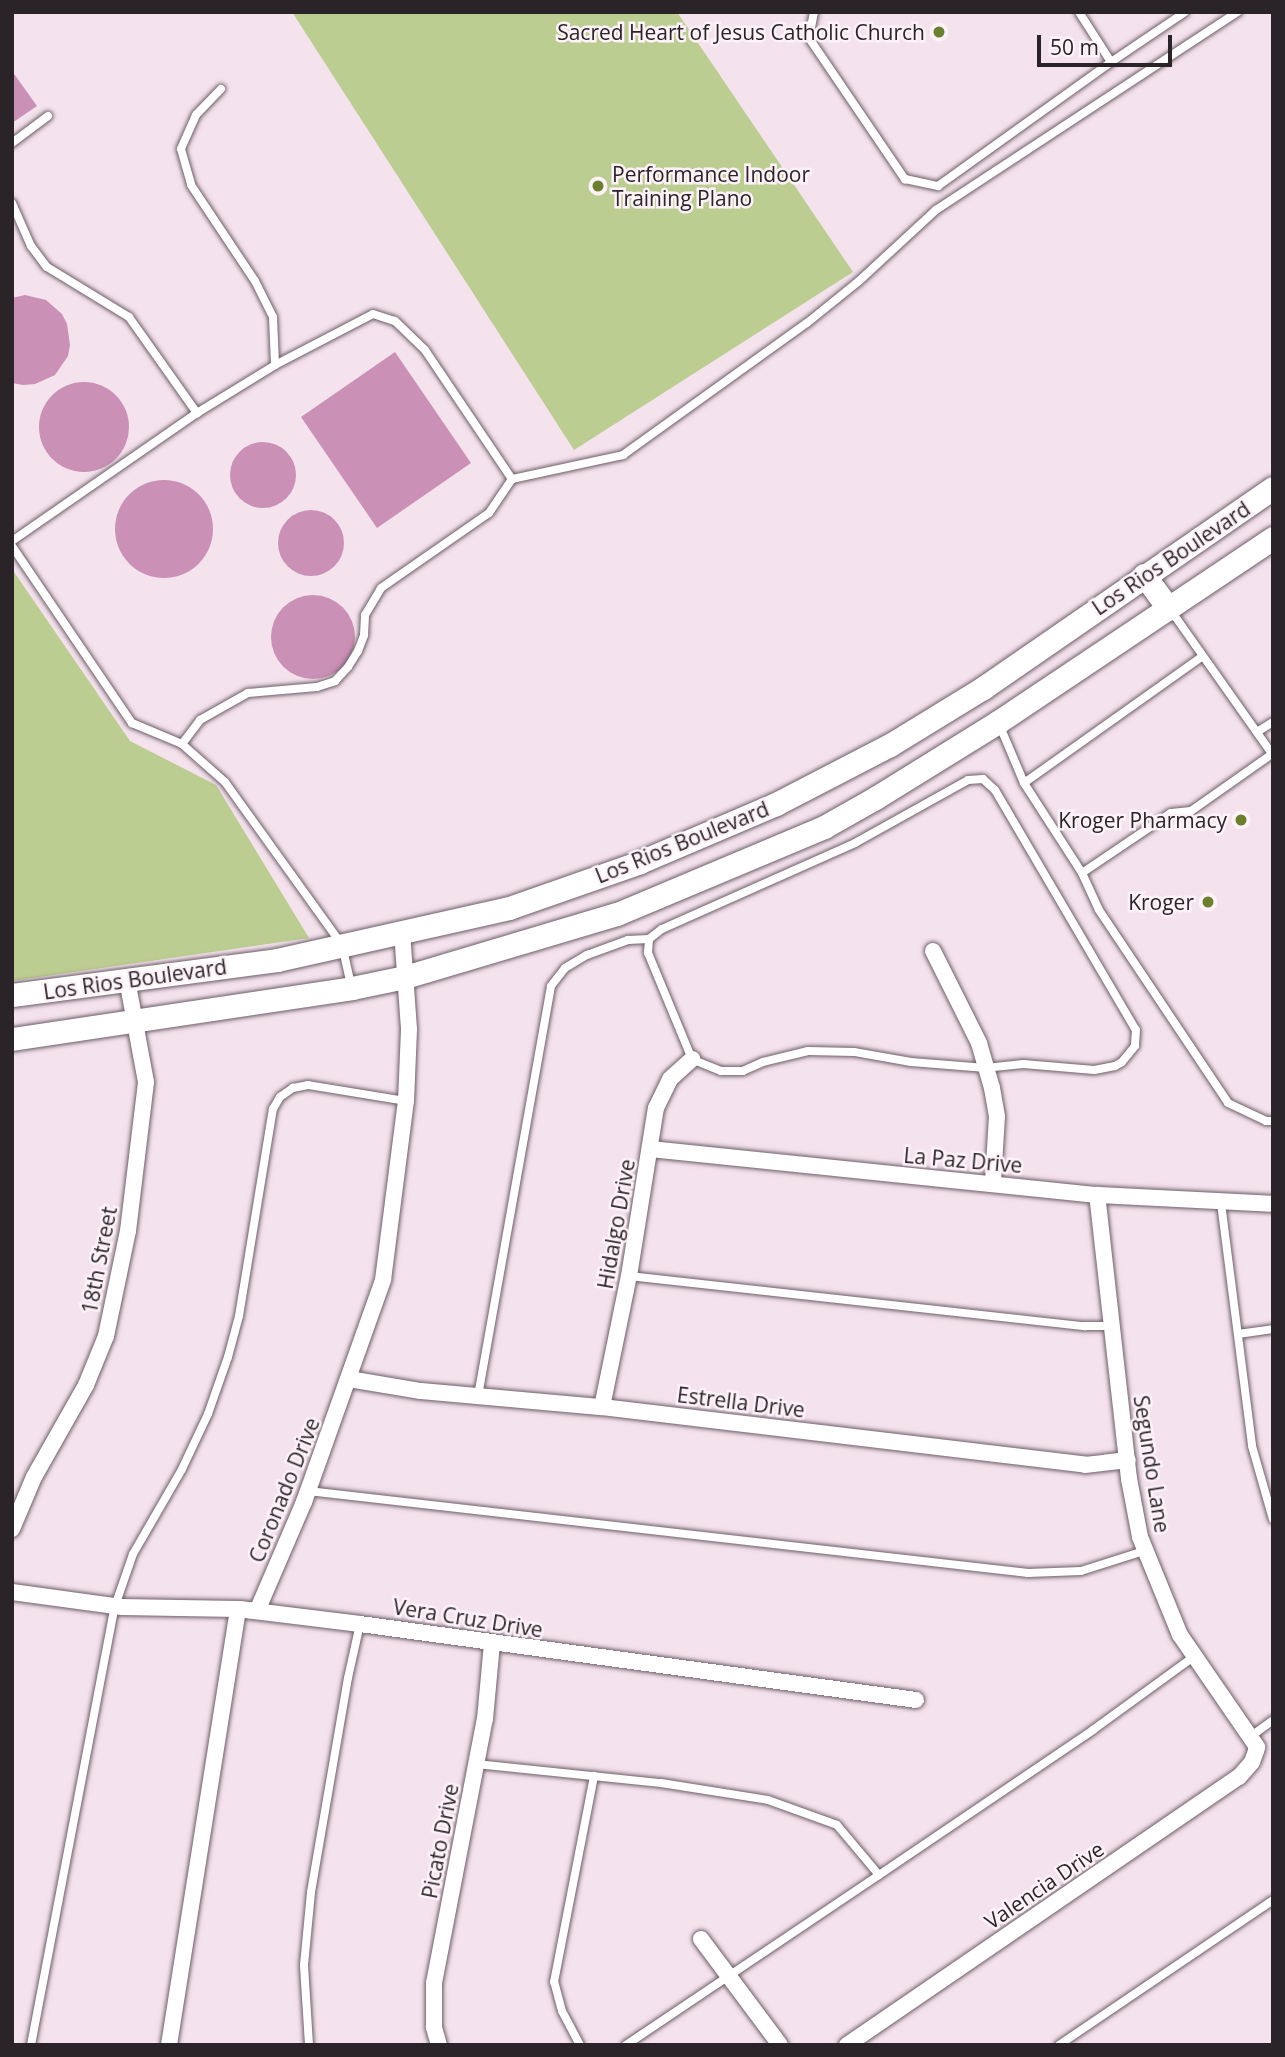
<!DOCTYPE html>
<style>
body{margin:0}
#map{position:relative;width:1285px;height:2057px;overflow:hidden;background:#f4e2ed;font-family:"Open Sans",sans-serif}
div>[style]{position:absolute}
.green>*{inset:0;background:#bccd91}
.water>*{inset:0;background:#cb90b5}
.round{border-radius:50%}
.roads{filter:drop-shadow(0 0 2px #6d5e67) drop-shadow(0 0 2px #6d5e67)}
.lane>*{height:8px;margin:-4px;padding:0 4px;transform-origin:4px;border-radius:4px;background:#fff}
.street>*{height:16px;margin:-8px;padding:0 8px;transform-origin:8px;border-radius:8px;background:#fff}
.secondary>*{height:23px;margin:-11.5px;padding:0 11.5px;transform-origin:11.5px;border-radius:11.5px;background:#fff}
.dots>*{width:19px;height:19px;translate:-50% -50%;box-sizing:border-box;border:4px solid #fdf2f8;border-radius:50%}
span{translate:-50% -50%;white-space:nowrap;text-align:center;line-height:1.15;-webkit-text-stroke:5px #fdf2f8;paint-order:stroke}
.poi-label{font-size:21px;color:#2a2428}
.right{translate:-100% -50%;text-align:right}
.left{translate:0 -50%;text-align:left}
.street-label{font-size:21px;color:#2a2428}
.frame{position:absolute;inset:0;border:14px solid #2a2428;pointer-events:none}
.scale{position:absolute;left:1037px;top:35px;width:135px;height:32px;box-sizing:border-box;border:4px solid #2a2428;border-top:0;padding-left:9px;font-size:21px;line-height:24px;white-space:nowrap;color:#2a2428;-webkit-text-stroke:5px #fdf2f8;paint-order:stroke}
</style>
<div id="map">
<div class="green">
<i style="clip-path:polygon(292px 12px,677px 12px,853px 272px,574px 450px)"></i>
<i style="clip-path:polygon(12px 569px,130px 741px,216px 785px,309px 938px,12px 981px)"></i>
</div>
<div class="water">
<i style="clip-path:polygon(12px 71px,37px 106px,12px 123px)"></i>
<i style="clip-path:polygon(25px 295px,46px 300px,62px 314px,67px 324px,70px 345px,68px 356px,55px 375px,35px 384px,23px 385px,12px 383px,12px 298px)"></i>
<i style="clip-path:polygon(395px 352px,471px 463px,377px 528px,301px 417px)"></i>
<i class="round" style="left:39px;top:382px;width:90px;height:90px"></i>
<i class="round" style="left:230px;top:442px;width:66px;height:66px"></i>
<i class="round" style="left:115px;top:480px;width:98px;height:98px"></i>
<i class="round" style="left:278px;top:510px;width:66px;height:66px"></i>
<i class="round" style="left:271px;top:595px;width:84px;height:84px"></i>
</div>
<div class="roads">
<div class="lane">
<i style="left:814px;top:12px;width:26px;rotate:101deg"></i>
<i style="left:809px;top:38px;width:171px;rotate:55.8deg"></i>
<i style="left:905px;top:179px;width:34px;rotate:12deg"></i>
<i style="left:938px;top:186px;width:213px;rotate:-35.6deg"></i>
<i style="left:1079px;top:12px;width:59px;rotate:57.4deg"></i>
<i style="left:1111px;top:62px;width:89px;rotate:-34deg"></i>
<i style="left:221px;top:89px;width:36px;rotate:134deg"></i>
<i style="left:196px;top:115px;width:37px;rotate:114deg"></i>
<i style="left:181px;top:149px;width:37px;rotate:74deg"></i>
<i style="left:191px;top:185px;width:115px;rotate:56.3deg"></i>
<i style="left:255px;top:281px;width:40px;rotate:63.4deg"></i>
<i style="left:273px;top:317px;width:48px;rotate:87.6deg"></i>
<i style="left:12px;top:143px;width:45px;rotate:-36.9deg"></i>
<i style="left:12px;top:203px;width:47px;rotate:66.2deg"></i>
<i style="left:31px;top:246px;width:26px;rotate:53deg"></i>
<i style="left:47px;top:267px;width:96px;rotate:31.4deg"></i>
<i style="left:129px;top:317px;width:118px;rotate:54.7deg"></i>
<i style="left:12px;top:541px;width:225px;rotate:-34.7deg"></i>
<i style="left:197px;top:413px;width:92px;rotate:-31.6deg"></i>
<i style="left:275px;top:365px;width:110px;rotate:-27.5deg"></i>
<i style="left:373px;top:314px;width:23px;rotate:18deg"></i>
<i style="left:395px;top:321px;width:42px;rotate:44deg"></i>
<i style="left:425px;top:350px;width:156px;rotate:56deg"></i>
<i style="left:512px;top:479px;width:114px;rotate:-12.2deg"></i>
<i style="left:623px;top:455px;width:226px;rotate:-35.7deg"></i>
<i style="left:807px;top:323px;width:67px;rotate:-38.9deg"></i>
<i style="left:859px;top:281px;width:105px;rotate:-42.7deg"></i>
<i style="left:936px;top:210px;width:361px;rotate:-33.3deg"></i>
<i style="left:12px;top:546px;width:214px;rotate:55.9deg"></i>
<i style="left:132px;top:723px;width:54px;rotate:22.8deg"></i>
<i style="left:182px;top:744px;width:57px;rotate:41.5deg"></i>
<i style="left:225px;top:782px;width:201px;rotate:54.3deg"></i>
<i style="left:342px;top:945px;width:41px;rotate:77.3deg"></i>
<i style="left:1172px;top:612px;width:175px;rotate:54.8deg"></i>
<i style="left:999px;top:724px;width:64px;rotate:67deg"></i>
<i style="left:1024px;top:783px;width:107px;rotate:57.2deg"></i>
<i style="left:1082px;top:873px;width:107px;rotate:-34deg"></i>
<i style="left:1171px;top:813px;width:20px;rotate:-6deg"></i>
<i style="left:1191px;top:811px;width:99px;rotate:-35.1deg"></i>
<i style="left:1257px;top:732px;width:19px;rotate:-32deg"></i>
<i style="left:182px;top:744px;width:30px;rotate:-53deg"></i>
<i style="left:200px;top:720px;width:55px;rotate:-29.4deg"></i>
<i style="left:248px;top:693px;width:69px;rotate:-5deg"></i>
<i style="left:317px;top:687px;width:19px;rotate:-18deg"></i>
<i style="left:335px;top:681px;width:19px;rotate:-47deg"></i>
<i style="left:348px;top:667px;width:19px;rotate:-58deg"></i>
<i style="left:358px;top:651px;width:17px;rotate:-69deg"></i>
<i style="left:364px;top:635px;width:20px;rotate:-87deg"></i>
<i style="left:365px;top:615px;width:31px;rotate:-59deg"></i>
<i style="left:381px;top:588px;width:131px;rotate:-34.8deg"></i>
<i style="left:489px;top:513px;width:41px;rotate:-55.9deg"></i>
<i style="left:983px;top:779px;width:16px;rotate:43deg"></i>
<i style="left:995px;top:790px;width:278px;rotate:59.6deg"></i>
<i style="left:1136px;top:1030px;width:16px;rotate:94deg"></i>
<i style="left:1135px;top:1046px;width:21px;rotate:129deg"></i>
<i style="left:1122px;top:1062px;width:8px;rotate:150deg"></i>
<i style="left:1115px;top:1066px;width:21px;rotate:169deg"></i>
<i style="left:1094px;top:1070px;width:71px;rotate:-175.2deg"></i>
<i style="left:1023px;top:1064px;width:37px;rotate:174deg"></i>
<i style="left:986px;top:1068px;width:75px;rotate:-175.4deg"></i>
<i style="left:911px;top:1062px;width:58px;rotate:-170deg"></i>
<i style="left:854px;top:1052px;width:46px;rotate:-178.8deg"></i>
<i style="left:808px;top:1051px;width:46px;rotate:166.3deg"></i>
<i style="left:763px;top:1062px;width:22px;rotate:156deg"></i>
<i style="left:743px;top:1071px;width:22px;rotate:180deg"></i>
<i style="left:721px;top:1071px;width:31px;rotate:-158deg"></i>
<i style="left:692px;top:1059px;width:115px;rotate:-112.5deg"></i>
<i style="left:648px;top:953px;width:14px;rotate:-86deg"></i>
<i style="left:649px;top:939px;width:16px;rotate:-38deg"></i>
<i style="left:662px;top:929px;width:211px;rotate:-24deg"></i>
<i style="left:855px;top:843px;width:129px;rotate:-29.1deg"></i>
<i style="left:968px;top:780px;width:15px;rotate:-4deg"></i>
<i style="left:1024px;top:783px;width:219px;rotate:-35.4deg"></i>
<i style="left:1082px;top:873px;width:41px;rotate:65.3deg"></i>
<i style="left:1099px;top:910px;width:232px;rotate:56.2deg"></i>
<i style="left:1228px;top:1103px;width:42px;rotate:25.3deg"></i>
<i style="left:1266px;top:1121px;width:7px"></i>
<i style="left:1221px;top:1203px;width:245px;rotate:82.7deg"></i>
<i style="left:1252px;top:1446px;width:76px;rotate:74deg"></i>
<i style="left:629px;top:1276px;width:459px;rotate:6.3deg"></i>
<i style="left:1085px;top:1326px;width:27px"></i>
<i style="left:1238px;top:1334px;width:35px;rotate:-8deg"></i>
<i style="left:478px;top:1396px;width:416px;rotate:-79.9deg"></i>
<i style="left:551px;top:986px;width:23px;rotate:-52deg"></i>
<i style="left:565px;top:968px;width:26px;rotate:-31deg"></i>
<i style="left:587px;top:955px;width:44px;rotate:-20.1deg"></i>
<i style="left:628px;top:940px;width:21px;rotate:-3deg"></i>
<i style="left:308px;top:1491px;width:725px;rotate:6.5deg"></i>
<i style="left:1028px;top:1573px;width:53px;rotate:-2.2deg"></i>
<i style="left:1081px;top:1571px;width:66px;rotate:-17.6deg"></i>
<i style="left:1250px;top:1737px;width:29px;rotate:-36deg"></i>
<i style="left:476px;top:1764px;width:186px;rotate:5.9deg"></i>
<i style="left:661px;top:1783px;width:108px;rotate:9deg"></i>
<i style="left:768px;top:1800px;width:73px;rotate:19.9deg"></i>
<i style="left:837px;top:1825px;width:65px;rotate:50deg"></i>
<i style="left:879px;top:1875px;width:305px;rotate:146.1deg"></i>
<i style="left:879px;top:1875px;width:258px;rotate:-34.1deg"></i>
<i style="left:1093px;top:1730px;width:126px;rotate:-36deg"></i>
<i style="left:31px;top:2045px;width:447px;rotate:-79.2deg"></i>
<i style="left:115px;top:1606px;width:55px;rotate:-70.9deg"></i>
<i style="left:133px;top:1554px;width:98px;rotate:-60deg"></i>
<i style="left:182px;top:1469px;width:61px;rotate:-64.7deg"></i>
<i style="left:208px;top:1414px;width:60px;rotate:-70.7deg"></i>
<i style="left:228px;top:1357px;width:42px;rotate:-75deg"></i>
<i style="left:239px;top:1316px;width:210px;rotate:-80.7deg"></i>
<i style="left:273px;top:1109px;width:14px;rotate:-60deg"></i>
<i style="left:280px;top:1097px;width:16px;rotate:-35deg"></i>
<i style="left:293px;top:1088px;width:15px;rotate:-11deg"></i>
<i style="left:308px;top:1085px;width:99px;rotate:9.3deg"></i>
<i style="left:309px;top:2045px;width:80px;rotate:-93.6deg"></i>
<i style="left:304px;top:1965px;width:73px;rotate:-84.5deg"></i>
<i style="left:311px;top:1892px;width:217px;rotate:-80.2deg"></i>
<i style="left:348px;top:1678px;width:55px;rotate:-77.5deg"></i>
<i style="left:580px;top:2045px;width:38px;rotate:-118deg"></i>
<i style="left:562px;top:2011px;width:30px;rotate:-105deg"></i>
<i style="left:554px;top:1982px;width:210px;rotate:-79deg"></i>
<i style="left:1059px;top:2045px;width:258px;rotate:-34.1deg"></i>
</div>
<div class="street">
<i style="left:933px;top:951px;width:103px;rotate:63.4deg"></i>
<i style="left:979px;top:1043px;width:47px;rotate:73.9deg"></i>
<i style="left:992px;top:1088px;width:28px;rotate:80deg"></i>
<i style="left:997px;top:1116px;width:66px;rotate:93.5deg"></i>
<i style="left:651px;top:1149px;width:448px;rotate:5.9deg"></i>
<i style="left:1097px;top:1195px;width:176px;rotate:2.9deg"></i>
<i style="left:349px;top:1379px;width:73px;rotate:9.5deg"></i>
<i style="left:421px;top:1391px;width:182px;rotate:5.1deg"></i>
<i style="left:602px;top:1407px;width:486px;rotate:6.8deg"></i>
<i style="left:1085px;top:1465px;width:43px;rotate:-6.6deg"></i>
<i style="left:602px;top:1407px;width:134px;rotate:-78.4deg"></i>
<i style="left:629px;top:1276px;width:170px;rotate:-80.9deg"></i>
<i style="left:656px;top:1108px;width:32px;rotate:-64deg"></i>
<i style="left:670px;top:1079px;width:30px;rotate:-42deg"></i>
<i style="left:12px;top:1529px;width:56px;rotate:-67.1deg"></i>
<i style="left:34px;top:1477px;width:106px;rotate:-60.5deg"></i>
<i style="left:86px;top:1385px;width:53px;rotate:-67.8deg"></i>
<i style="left:106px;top:1336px;width:107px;rotate:-78.2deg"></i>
<i style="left:128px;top:1231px;width:150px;rotate:-83.1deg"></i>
<i style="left:146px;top:1082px;width:105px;rotate:-100.5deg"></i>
<i style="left:12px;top:1592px;width:110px;rotate:7.8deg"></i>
<i style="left:121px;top:1607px;width:117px;rotate:1deg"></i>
<i style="left:238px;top:1609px;width:123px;rotate:7deg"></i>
<i style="left:360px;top:1624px;width:561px;rotate:7.78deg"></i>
<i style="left:701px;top:1939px;width:132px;rotate:53.3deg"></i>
<i style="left:169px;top:2045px;width:441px;rotate:-81deg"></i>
<i style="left:238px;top:1609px;width:19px;rotate:6deg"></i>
<i style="left:257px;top:1611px;width:119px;rotate:-66.7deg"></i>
<i style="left:304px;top:1502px;width:236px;rotate:-70.4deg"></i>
<i style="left:383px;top:1280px;width:180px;rotate:-82.7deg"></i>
<i style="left:406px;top:1101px;width:72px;rotate:-87.6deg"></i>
<i style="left:409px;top:1029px;width:97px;rotate:-94.1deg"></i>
<i style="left:439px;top:2045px;width:19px;rotate:-106deg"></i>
<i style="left:434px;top:2027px;width:44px;rotate:-90deg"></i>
<i style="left:434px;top:1983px;width:269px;rotate:-79.1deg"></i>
<i style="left:485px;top:1719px;width:75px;rotate:-84.7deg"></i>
<i style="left:847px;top:2045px;width:475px;rotate:-34.4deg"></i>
<i style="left:1239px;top:1777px;width:20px;rotate:-49deg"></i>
<i style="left:1252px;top:1762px;width:12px;rotate:-70deg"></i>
<i style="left:1256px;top:1751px;width:4px;rotate:-76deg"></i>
<i style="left:1257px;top:1747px;width:136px;rotate:-124.5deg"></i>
<i style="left:1180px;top:1635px;width:106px;rotate:-112.2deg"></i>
<i style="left:1140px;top:1537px;width:59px;rotate:-100.7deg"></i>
<i style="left:1129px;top:1479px;width:286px;rotate:-96.4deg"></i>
</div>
<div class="secondary">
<i style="left:1144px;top:575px;width:42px;rotate:53.7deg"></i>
<i style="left:12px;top:995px;width:267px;rotate:-7.5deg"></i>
<i style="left:277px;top:960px;width:238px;rotate:-12.6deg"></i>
<i style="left:509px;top:908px;width:139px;rotate:-19.3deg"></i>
<i style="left:640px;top:862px;width:148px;rotate:-23.1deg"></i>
<i style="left:776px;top:804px;width:128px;rotate:-27.4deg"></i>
<i style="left:890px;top:745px;width:109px;rotate:-31.5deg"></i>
<i style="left:983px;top:688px;width:352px;rotate:-34.6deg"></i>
<i style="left:12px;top:1039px;width:344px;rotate:-8.5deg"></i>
<i style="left:352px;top:988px;width:54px;rotate:-11.7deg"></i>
<i style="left:405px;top:977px;width:221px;rotate:-16.6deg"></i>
<i style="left:617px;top:914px;width:225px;rotate:-22.8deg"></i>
<i style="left:824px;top:827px;width:61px;rotate:-29.5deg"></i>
<i style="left:877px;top:797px;width:142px;rotate:-31.8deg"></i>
<i style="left:998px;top:722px;width:331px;rotate:-33.8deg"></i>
</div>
</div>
<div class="dots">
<i style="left:939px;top:32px;background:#6c7f2f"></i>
<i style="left:598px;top:186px;background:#6c7f2f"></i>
<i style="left:1241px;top:820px;background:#6c7f2f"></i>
<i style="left:1208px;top:902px;background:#6c7f2f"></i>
</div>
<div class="poi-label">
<span class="right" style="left:925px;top:32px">Sacred Heart of Jesus Catholic Church</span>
<span class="left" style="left:612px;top:186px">Performance Indoor<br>Training Plano</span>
<span class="right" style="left:1227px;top:820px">Kroger Pharmacy</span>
<span class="right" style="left:1194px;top:902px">Kroger</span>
</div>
<div class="street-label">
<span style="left:1171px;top:558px;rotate:-34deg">Los Rios Boulevard</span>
<span style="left:682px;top:842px;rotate:-22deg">Los Rios Boulevard</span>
<span style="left:135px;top:979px;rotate:-8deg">Los Rios Boulevard</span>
<span style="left:963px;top:1160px;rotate:5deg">La Paz Drive</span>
<span style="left:616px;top:1224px;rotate:-80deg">Hidalgo Drive</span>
<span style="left:99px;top:1260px;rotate:-79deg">18th Street</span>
<span style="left:741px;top:1402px;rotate:7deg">Estrella Drive</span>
<span style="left:1152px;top:1464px;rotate:81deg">Segundo Lane</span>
<span style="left:284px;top:1490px;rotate:-68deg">Coronado Drive</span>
<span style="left:468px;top:1618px;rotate:9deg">Vera Cruz Drive</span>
<span style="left:440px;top:1841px;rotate:-79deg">Picato Drive</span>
<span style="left:1044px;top:1885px;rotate:-34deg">Valencia Drive</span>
</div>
<div class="frame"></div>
<div class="scale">50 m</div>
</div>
